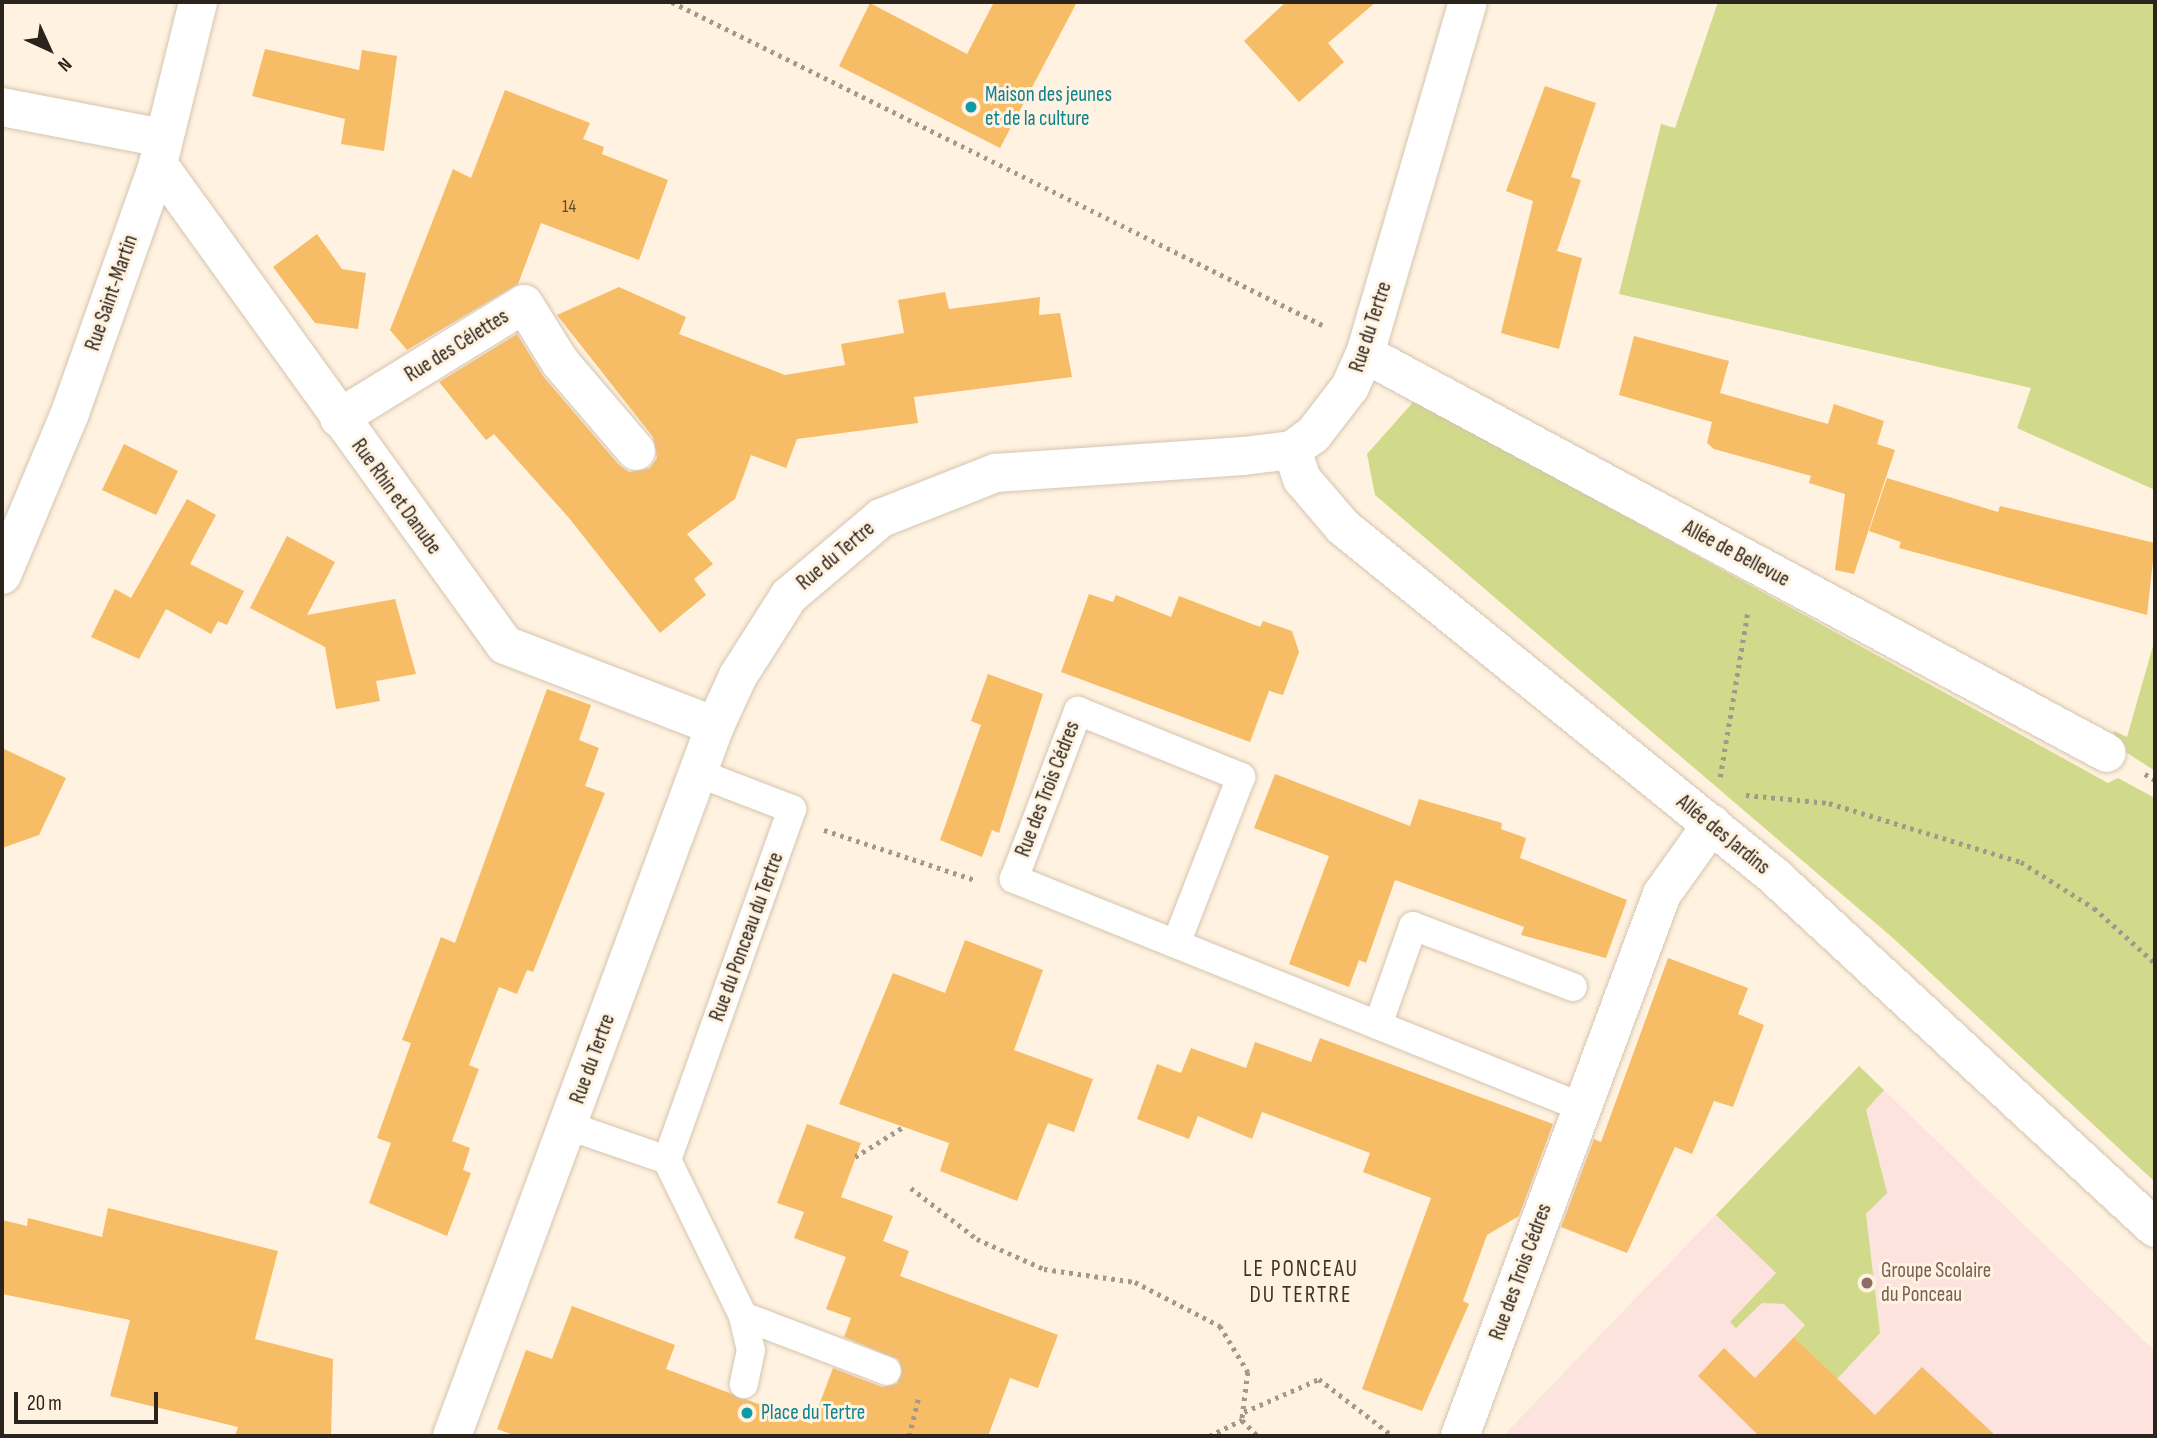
<!DOCTYPE html>
<meta charset="utf-8">
<style>
body{margin:0}
#map{position:relative;width:2157px;height:1438px;overflow:hidden;background:#fff2e0;font-family:"Sofia Sans Condensed",sans-serif}
div>[style]{position:absolute}
.education>*{inset:0;background:#fde3de}
.green>*{inset:0;background:#d1da8b}
.building>*{inset:0;background:#f7bc66}
.path>*{height:4.5px;margin-top:-2.25px;transform-origin:0;background:repeating-linear-gradient(90deg,#a3998b 0 3.5px,transparent 0 8.5px)}
.roads{filter:drop-shadow(0 0 2px #d5c5b0) drop-shadow(0 0 2px #d5c5b0)}
.lane>*{height:28px;margin:-14px;padding:0 14px;transform-origin:14px;border-radius:14px;background:#fff}
.street>*{height:38px;margin:-19px;padding:0 19px;transform-origin:19px;border-radius:19px;background:#fff}
.dots>*{width:19px;height:19px;translate:-50% -50%;box-sizing:border-box;border:4px solid #fff2e0;border-radius:50%}
span{translate:-50% -50%;white-space:nowrap;text-align:center;line-height:1.15;-webkit-text-stroke:6px #fff2e0;paint-order:stroke}
.number-label{font-size:18px;color:#5d4a2e}
.number-label span{-webkit-text-stroke-width:0}
.culture-label{font-size:21px;color:#0d838f}
.left{translate:0 -50%;text-align:left}
.street-label{font-size:21px;color:#2a241c}
.education-label{font-size:21px;color:#785e54}
.neighbourhood-label{font-size:23px;color:#413422;letter-spacing:2px}
.frame{position:absolute;inset:0;border:4px solid #2a241c;pointer-events:none}
.north{position:absolute;left:14px;top:14px;width:70px;height:70px;-webkit-text-stroke:5px #fff2e0;paint-order:stroke;rotate:135deg;font-size:19px;font-weight:700;line-height:28px;text-align:center;color:#2a241c}
.north::after{content:'';display:block;margin:auto;width:24px;height:32px;background:#2a241c;clip-path:polygon(50% 0,100% 100%,50% 72%,0 100%)}
.scale{position:absolute;left:14px;top:1392px;width:144px;height:32px;box-sizing:border-box;border:4px solid #2a241c;border-top:0;padding-left:9px;font-size:21px;line-height:24px;white-space:nowrap;color:#2a241c;-webkit-text-stroke:5px #fff2e0;paint-order:stroke}
</style>
<div id="map">
<div class="education">
<i style="clip-path:polygon(1859px 1066px,2155px 1351px,2155px 1436px,1503px 1436px)"></i>
</div>
<div class="green">
<i style="clip-path:polygon(1718px 2px,2155px 2px,2155px 490px,2017px 428px,2031px 388px,1619px 294px,1661px 124px,1675px 128px)"></i>
<i style="clip-path:polygon(1415px 400px,2108px 783px,2118px 778px,2155px 798px,2155px 1182px,1893px 938px,1375px 495px,1367px 454px)"></i>
<i style="clip-path:polygon(2155px 639px,2155px 771px,2112px 743px,2114px 731px,2127px 737px)"></i>
<i style="clip-path:polygon(1859px 1066px,1884px 1090px,1866px 1110px,1887px 1193px,1866px 1214px,1880px 1333px,1837px 1379px,1794px 1337px,1805px 1325px,1784px 1304px,1762px 1303px,1736px 1328px,1730px 1322px,1776px 1273px,1716px 1215px)"></i>
</div>
<div class="building">
<i style="clip-path:polygon(994px 2px,1077px 2px,1000px 148px,839px 66px,870px 3px,967px 54px)"></i>
<i style="clip-path:polygon(1286px 2px,1376px 2px,1328px 43px,1344px 62px,1299px 102px,1244px 41px)"></i>
<i style="clip-path:polygon(265px 49px,359px 70px,362px 50px,397px 56px,384px 151px,341px 144px,345px 119px,252px 96px)"></i>
<i style="clip-path:polygon(1545px 86px,1596px 103px,1571px 177px,1581px 180px,1557px 251px,1582px 258px,1559px 349px,1501px 333px,1533px 201px,1506px 191px)"></i>
<i style="clip-path:polygon(505px 90px,590px 123px,583px 139px,604px 147px,602px 154px,668px 180px,639px 260px,541px 223px,518px 284px,407px 350px,390px 330px,453px 169px,471px 178px)"></i>
<i style="clip-path:polygon(317px 234px,342px 269px,366px 273px,358px 329px,315px 323px,273px 267px)"></i>
<i style="clip-path:polygon(619px 287px,686px 317px,679px 334px,785px 375px,845px 365px,841px 344px,904px 333px,898px 300px,945px 292px,949px 309px,1040px 297px,1039px 315px,1060px 313px,1072px 377px,914px 397px,918px 423px,797px 439px,786px 468px,751px 455px,735px 499px,687px 534px,713px 564px,694px 579px,706px 595px,660px 633px,569px 518px,494px 434px,486px 440px,439px 382px,517px 334px,543px 376px,619px 465px,629px 472px,650px 468px,657px 458px,653px 437px,557px 315px)"></i>
<i style="clip-path:polygon(1634px 336px,1729px 361px,1720px 393px,1828px 424px,1834px 404px,1884px 421px,1877px 444px,1895px 450px,1854px 574px,1835px 570px,1845px 494px,1809px 483px,1811px 476px,1714px 449px,1707px 443px,1712px 422px,1619px 395px)"></i>
<i style="clip-path:polygon(124px 444px,178px 471px,156px 515px,102px 490px)"></i>
<i style="clip-path:polygon(1887px 478px,1998px 512px,2000px 506px,2155px 543px,2147px 615px,1899px 548px,1901px 542px,1869px 531px)"></i>
<i style="clip-path:polygon(187px 499px,216px 515px,190px 564px,244px 591px,227px 625px,218px 621px,211px 634px,166px 609px,139px 659px,91px 637px,115px 589px,131px 598px)"></i>
<i style="clip-path:polygon(287px 536px,335px 562px,307px 615px,395px 599px,416px 674px,376px 681px,380px 701px,336px 709px,325px 647px,250px 608px)"></i>
<i style="clip-path:polygon(1089px 594px,1113px 602px,1116px 595px,1171px 617px,1179px 596px,1260px 627px,1263px 621px,1292px 631px,1299px 652px,1283px 695px,1269px 691px,1250px 742px,1061px 672px)"></i>
<i style="clip-path:polygon(988px 674px,1043px 694px,999px 833px,992px 830px,982px 857px,940px 840px,981px 725px,971px 721px)"></i>
<i style="clip-path:polygon(547px 689px,591px 705px,579px 740px,599px 748px,585px 786px,605px 793px,533px 972px,527px 970px,517px 994px,499px 987px,469px 1065px,479px 1069px,452px 1141px,470px 1148px,463px 1170px,471px 1173px,447px 1236px,369px 1203px,391px 1143px,377px 1138px,411px 1043px,402px 1040px,441px 937px,455px 943px)"></i>
<i style="clip-path:polygon(2px 748px,66px 778px,39px 835px,2px 848px)"></i>
<i style="clip-path:polygon(1275px 774px,1410px 826px,1419px 799px,1502px 823px,1501px 829px,1526px 838px,1520px 858px,1627px 900px,1606px 958px,1521px 935px,1524px 927px,1395px 880px,1366px 963px,1359px 960px,1349px 987px,1289px 964px,1329px 856px,1254px 828px)"></i>
<i style="clip-path:polygon(965px 940px,1043px 970px,1014px 1050px,1093px 1079px,1074px 1132px,1048px 1123px,1017px 1201px,940px 1171px,949px 1143px,839px 1104px,893px 973px,945px 993px)"></i>
<i style="clip-path:polygon(1668px 958px,1748px 988px,1738px 1014px,1764px 1025px,1733px 1107px,1714px 1101px,1692px 1154px,1675px 1147px,1627px 1253px,1561px 1227px,1594px 1139px,1601px 1142px)"></i>
<i style="clip-path:polygon(1320px 1038px,1553px 1124px,1519px 1216px,1487px 1235px,1463px 1301px,1469px 1304px,1422px 1411px,1362px 1389px,1431px 1198px,1363px 1172px,1370px 1153px,1262px 1112px,1252px 1139px,1198px 1116px,1189px 1139px,1137px 1119px,1157px 1064px,1181px 1073px,1191px 1048px,1246px 1068px,1255px 1042px,1311px 1062px)"></i>
<i style="clip-path:polygon(807px 1124px,861px 1143px,841px 1197px,893px 1216px,883px 1241px,909px 1251px,900px 1276px,1058px 1335px,1038px 1388px,1010px 1378px,988px 1436px,516px 1436px,497px 1429px,526px 1350px,552px 1359px,572px 1306px,675px 1345px,666px 1369px,812px 1424px,833px 1368px,882px 1387px,898px 1383px,899px 1360px,844px 1337px,851px 1318px,826px 1309px,846px 1257px,794px 1238px,804px 1212px,777px 1203px)"></i>
<i style="clip-path:polygon(108px 1208px,278px 1251px,255px 1339px,333px 1359px,331px 1436px,235px 1436px,238px 1427px,110px 1396px,130px 1320px,2px 1294px,2px 1220px,27px 1226px,28px 1218px,102px 1237px)"></i>
<i style="clip-path:polygon(1794px 1337px,1875px 1415px,1922px 1367px,1996px 1436px,1759px 1436px,1698px 1376px,1724px 1348px,1755px 1378px)"></i>
</div>
<div class="path">
<i style="left:672px;top:2px;width:730px;rotate:26.42deg"></i>
<i style="left:2145px;top:774px;width:12px;rotate:31deg"></i>
<i style="left:1720px;top:777px;width:169px;rotate:-80.5deg"></i>
<i style="left:1746px;top:795px;width:83px;rotate:5.5deg"></i>
<i style="left:1829px;top:803px;width:201px;rotate:17.1deg"></i>
<i style="left:2021px;top:862px;width:86px;rotate:32.2deg"></i>
<i style="left:2094px;top:908px;width:82px;rotate:42deg"></i>
<i style="left:824px;top:830px;width:159px;rotate:18.3deg"></i>
<i style="left:855px;top:1157px;width:57px;rotate:-32deg"></i>
<i style="left:911px;top:1188px;width:83px;rotate:37.7deg"></i>
<i style="left:977px;top:1239px;width:73px;rotate:24.1deg"></i>
<i style="left:1044px;top:1269px;width:92px;rotate:8.1deg"></i>
<i style="left:1135px;top:1282px;width:96px;rotate:27.4deg"></i>
<i style="left:1220px;top:1326px;width:54px;rotate:58.7deg"></i>
<i style="left:1248px;top:1372px;width:48px;rotate:97.1deg"></i>
<i style="left:1244px;top:1412px;width:82px;rotate:-23.7deg"></i>
<i style="left:1319px;top:1379px;width:93px;rotate:37.6deg"></i>
<i style="left:909px;top:1436px;width:42px;rotate:-76.3deg"></i>
<i style="left:1209px;top:1436px;width:37px;rotate:-26deg"></i>
<i style="left:1242px;top:1420px;width:23px;rotate:45deg"></i>
</div>
<div class="roads">
<div class="lane">
<i style="left:698px;top:773px;width:101px;rotate:21deg"></i>
<i style="left:792px;top:809px;width:373px;rotate:109.6deg"></i>
<i style="left:667px;top:1160px;width:174px;rotate:64deg"></i>
<i style="left:743px;top:1316px;width:35px;rotate:77deg"></i>
<i style="left:751px;top:1350px;width:35px;rotate:102deg"></i>
<i style="left:1176px;top:944px;width:175px;rotate:-158.1deg"></i>
<i style="left:1014px;top:879px;width:180px;rotate:-69.1deg"></i>
<i style="left:1078px;top:711px;width:176px;rotate:22deg"></i>
<i style="left:1241px;top:777px;width:179px;rotate:111.3deg"></i>
<i style="left:1176px;top:944px;width:437px;rotate:21.9deg"></i>
<i style="left:1378px;top:1025px;width:105px;rotate:-70.5deg"></i>
<i style="left:1413px;top:926px;width:171px;rotate:20.9deg"></i>
<i style="left:569px;top:1126px;width:104px;rotate:19.1deg"></i>
<i style="left:743px;top:1316px;width:154px;rotate:20.9deg"></i>
</div>
<div class="street">
<i style="left:2px;top:107px;width:164px;rotate:10.9deg"></i>
<i style="left:158px;top:164px;width:593px;rotate:54.19deg"></i>
<i style="left:505px;top:645px;width:225px;rotate:21.1deg"></i>
<i style="left:1365px;top:354px;width:842px;rotate:28.27deg"></i>
<i style="left:339px;top:418px;width:217px;rotate:-31.6deg"></i>
<i style="left:524px;top:304px;width:68px;rotate:58.2deg"></i>
<i style="left:560px;top:362px;width:117px;rotate:49.5deg"></i>
<i style="left:1292px;top:450px;width:31px;rotate:71deg"></i>
<i style="left:1302px;top:479px;width:63px;rotate:49.5deg"></i>
<i style="left:1343px;top:527px;width:553px;rotate:38.98deg"></i>
<i style="left:1773px;top:875px;width:520px;rotate:42.74deg"></i>
<i style="left:2px;top:575px;width:176px;rotate:-67.2deg"></i>
<i style="left:70px;top:413px;width:264px;rotate:-70.5deg"></i>
<i style="left:158px;top:164px;width:167px;rotate:-76.1deg"></i>
<i style="left:452px;top:1436px;width:757px;rotate:-69.67deg"></i>
<i style="left:715px;top:726px;width:55px;rotate:-65.3deg"></i>
<i style="left:738px;top:676px;width:95px;rotate:-57.5deg"></i>
<i style="left:789px;top:596px;width:121px;rotate:-40.3deg"></i>
<i style="left:881px;top:518px;width:123px;rotate:-21.5deg"></i>
<i style="left:995px;top:473px;width:249px;rotate:-3.9deg"></i>
<i style="left:1243px;top:456px;width:49px;rotate:-7deg"></i>
<i style="left:1292px;top:450px;width:26px;rotate:-36deg"></i>
<i style="left:1313px;top:435px;width:61px;rotate:-52.4deg"></i>
<i style="left:1350px;top:387px;width:36px;rotate:-66deg"></i>
<i style="left:1365px;top:354px;width:367px;rotate:-73.7deg"></i>
<i style="left:1460px;top:1436px;width:578px;rotate:-69.56deg"></i>
<i style="left:1662px;top:894px;width:86px;rotate:-54.5deg"></i>
</div>
</div>
<div class="dots">
<i style="left:971px;top:107px;background:#0f9aa8"></i>
<i style="left:1867px;top:1283px;background:#8d6e63"></i>
<i style="left:747px;top:1413px;background:#0f9aa8"></i>
</div>
<div class="number-label">
<span style="left:569px;top:207px">14</span>
</div>
<div class="culture-label">
<span class="left" style="left:985px;top:107px">Maison des jeunes<br>et de la culture</span>
<span class="left" style="left:761px;top:1413px">Place du Tertre</span>
</div>
<div class="street-label">
<span style="left:112px;top:293px;rotate:-71deg">Rue Saint-Martin</span>
<span style="left:1371px;top:327px;rotate:-72deg">Rue du Tertre</span>
<span style="left:457px;top:346px;rotate:-32deg">Rue des Célettes</span>
<span style="left:396px;top:497px;rotate:54deg">Rue Rhin et Danube</span>
<span style="left:1736px;top:554px;rotate:28deg">Allée de Bellevue</span>
<span style="left:836px;top:556px;rotate:-40deg">Rue du Tertre</span>
<span style="left:1048px;top:789px;rotate:-69deg">Rue des Trois Cédres</span>
<span style="left:1723px;top:835px;rotate:39deg">Allée des Jardins</span>
<span style="left:747px;top:937px;rotate:-70deg">Rue du Ponceau du Tertre</span>
<span style="left:593px;top:1059px;rotate:-70deg">Rue du Tertre</span>
<span style="left:1521px;top:1272px;rotate:-70deg">Rue des Trois Cédres</span>
</div>
<div class="education-label">
<span class="left" style="left:1881px;top:1283px">Groupe Scolaire<br>du Ponceau</span>
</div>
<div class="neighbourhood-label">
<span style="left:1301px;top:1282px">LE PONCEAU<br>DU TERTRE</span>
</div>
<div class="frame"></div>
<div class="north">N</div>
<div class="scale">20 m</div>
</div>
